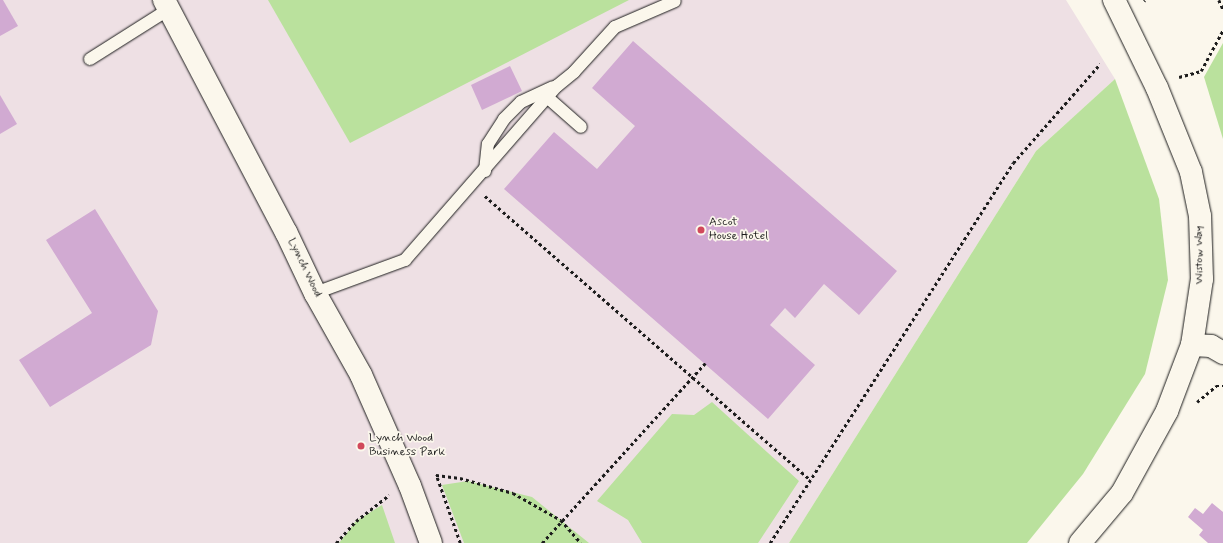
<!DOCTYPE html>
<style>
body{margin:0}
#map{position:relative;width:1223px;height:543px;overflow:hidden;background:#fbf7ec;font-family:Mynerve,sans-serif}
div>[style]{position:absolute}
.built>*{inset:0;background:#eee0e4}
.green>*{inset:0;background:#bae19d}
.building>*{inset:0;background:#d1aad2}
.path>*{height:2.5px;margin-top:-1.25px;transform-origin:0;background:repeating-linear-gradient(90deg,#1c1c1c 0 3px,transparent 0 6px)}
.roads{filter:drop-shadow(0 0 1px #1c1c1c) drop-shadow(0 0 1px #1c1c1c)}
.service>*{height:12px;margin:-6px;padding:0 6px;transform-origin:6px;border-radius:6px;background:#fbf7ec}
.minor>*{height:22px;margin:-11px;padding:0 11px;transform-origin:11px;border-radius:11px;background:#fbf7ec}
.tertiary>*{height:22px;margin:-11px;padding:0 11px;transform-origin:11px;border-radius:11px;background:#fbf7ec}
.dots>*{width:11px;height:11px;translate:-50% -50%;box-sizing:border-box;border:2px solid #fbf7ec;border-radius:50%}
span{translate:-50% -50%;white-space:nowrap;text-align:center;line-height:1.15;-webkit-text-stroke:3.5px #fbf7ec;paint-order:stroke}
.poi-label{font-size:12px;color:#1c1c1c}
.left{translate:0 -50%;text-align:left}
.street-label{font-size:12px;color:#1c1c1c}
</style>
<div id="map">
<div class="built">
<i style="clip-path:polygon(0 0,1066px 0,1115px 79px,1036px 151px,789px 543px,0 543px)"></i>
</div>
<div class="green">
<i style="clip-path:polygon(268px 0,629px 0,350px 143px)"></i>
<i style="clip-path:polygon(1223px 43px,1223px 139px,1204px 77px)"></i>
<i style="clip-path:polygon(1115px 79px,1159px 199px,1168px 280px,1145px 374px,1083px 474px,1027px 543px,789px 543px,1036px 151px)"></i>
<i style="clip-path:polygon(712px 402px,799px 481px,758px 543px,642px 543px,628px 520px,597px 501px,672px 414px,694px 415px)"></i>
<i style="clip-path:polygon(468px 481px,532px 497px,589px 543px,464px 543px,442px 485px)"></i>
<i style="clip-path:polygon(382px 505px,395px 543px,339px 543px,356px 521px)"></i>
</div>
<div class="building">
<i style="clip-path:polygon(0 0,3px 0,18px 26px,0 36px)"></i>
<i style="clip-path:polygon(633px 41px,897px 271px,859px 315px,824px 284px,795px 318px,785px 308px,770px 325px,815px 365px,768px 419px,504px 189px,554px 132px,597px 169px,635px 126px,592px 88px)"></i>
<i style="clip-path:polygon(510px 66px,522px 91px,482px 110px,471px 85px)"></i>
<i style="clip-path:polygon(0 95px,17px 124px,0 134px)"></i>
<i style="clip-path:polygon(95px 209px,158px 311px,151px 345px,50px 407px,19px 360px,92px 313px,46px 240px)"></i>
<i style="clip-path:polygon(1212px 503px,1223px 512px,1223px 543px,1208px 543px,1199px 535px,1203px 530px,1188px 517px,1195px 508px,1203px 514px)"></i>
</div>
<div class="path">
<i style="left:1219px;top:0;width:10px;rotate:66deg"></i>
<i style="left:1144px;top:1px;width:1px;rotate:-45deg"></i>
<i style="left:1179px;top:77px;width:23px;rotate:-15deg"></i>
<i style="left:1201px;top:71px;width:47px;rotate:-61.8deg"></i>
<i style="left:485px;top:196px;width:432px;rotate:41.1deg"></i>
<i style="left:1197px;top:402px;width:25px;rotate:-40deg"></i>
<i style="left:1216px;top:386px;width:7px"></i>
<i style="left:336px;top:543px;width:30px;rotate:-48deg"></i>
<i style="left:356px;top:521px;width:42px;rotate:-38.2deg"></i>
<i style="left:460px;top:543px;width:72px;rotate:-109.4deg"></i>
<i style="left:436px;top:475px;width:24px;rotate:7deg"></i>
<i style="left:460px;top:478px;width:55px;rotate:15.8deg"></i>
<i style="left:513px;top:493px;width:55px;rotate:29.4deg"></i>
<i style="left:561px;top:520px;width:30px;rotate:49deg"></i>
<i style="left:542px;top:543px;width:243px;rotate:-47.8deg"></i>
<i style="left:770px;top:543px;width:451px;rotate:-57.4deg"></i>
<i style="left:1013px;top:163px;width:132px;rotate:-48.7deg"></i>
</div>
<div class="roads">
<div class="service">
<i style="left:90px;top:59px;width:93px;rotate:-32.3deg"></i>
<i style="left:547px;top:97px;width:45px;rotate:41.4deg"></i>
<i style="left:485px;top:171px;width:27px;rotate:-84deg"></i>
<i style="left:488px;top:144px;width:30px;rotate:-57deg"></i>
<i style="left:504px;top:119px;width:24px;rotate:-45deg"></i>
<i style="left:521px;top:102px;width:35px;rotate:-25deg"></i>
<i style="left:315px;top:293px;width:96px;rotate:-20.1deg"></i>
<i style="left:405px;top:260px;width:231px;rotate:-48.9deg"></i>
<i style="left:557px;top:86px;width:22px;rotate:-39deg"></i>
<i style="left:574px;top:72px;width:61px;rotate:-47.7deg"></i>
<i style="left:615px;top:27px;width:65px;rotate:-23.4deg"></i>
</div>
<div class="minor">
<i style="left:1192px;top:345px;width:19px;rotate:3deg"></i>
<i style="left:1211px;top:346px;width:14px;rotate:30deg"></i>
</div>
<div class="tertiary">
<i style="left:164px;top:0;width:262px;rotate:62.3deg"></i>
<i style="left:286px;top:232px;width:68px;rotate:64.6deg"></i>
<i style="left:315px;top:293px;width:94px;rotate:60.7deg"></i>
<i style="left:361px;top:375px;width:121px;rotate:66.2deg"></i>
<i style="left:410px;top:486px;width:61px;rotate:69.8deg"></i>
<i style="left:1080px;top:543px;width:65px;rotate:-50deg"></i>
<i style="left:1122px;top:493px;width:94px;rotate:-61.2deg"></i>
<i style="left:1167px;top:411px;width:71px;rotate:-69.3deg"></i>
<i style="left:1192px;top:345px;width:67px;rotate:-81.4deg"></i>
<i style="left:1202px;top:279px;width:63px;rotate:-91.8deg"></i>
<i style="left:1200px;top:216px;width:45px;rotate:-101.6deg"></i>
<i style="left:1191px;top:172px;width:91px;rotate:-112deg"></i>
<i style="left:1157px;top:88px;width:98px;rotate:-116deg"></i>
</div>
</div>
<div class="dots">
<i style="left:701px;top:230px;background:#d1495b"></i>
<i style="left:361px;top:446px;background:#d1495b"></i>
</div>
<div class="poi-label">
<span class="left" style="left:709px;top:230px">Ascot<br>House Hotel</span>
<span class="left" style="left:369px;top:446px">Lynch Wood<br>Business Park</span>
</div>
<div class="street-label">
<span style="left:1200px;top:255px;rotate:-90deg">Wistow Way</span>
<span style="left:304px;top:268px;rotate:64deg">Lynch Wood</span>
</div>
</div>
